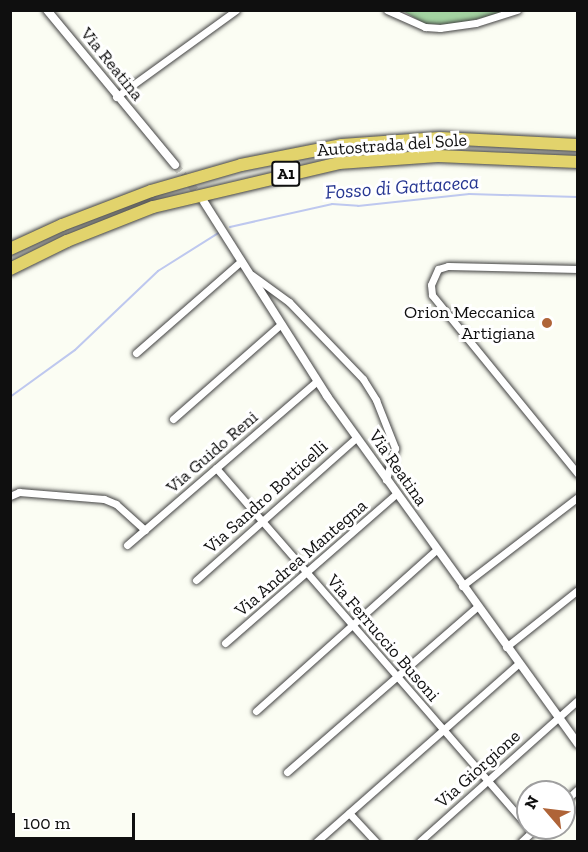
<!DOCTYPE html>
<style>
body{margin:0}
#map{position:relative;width:588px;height:852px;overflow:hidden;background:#fbfdf3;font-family:"Zilla Slab",serif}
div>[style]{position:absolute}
.forest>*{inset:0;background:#a3d3a1}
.stream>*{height:2px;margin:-1px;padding:0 1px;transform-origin:1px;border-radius:1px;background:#bec8ef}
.tertiary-tunnel>*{height:8px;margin-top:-4px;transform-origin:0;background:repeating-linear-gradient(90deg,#d8d9d1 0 8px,transparent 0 12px)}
.roads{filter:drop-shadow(0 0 2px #424242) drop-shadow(0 0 2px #424242)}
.minor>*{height:7px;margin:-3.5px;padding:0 3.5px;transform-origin:3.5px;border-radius:3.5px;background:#fff}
.tertiary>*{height:8px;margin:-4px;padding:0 4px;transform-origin:4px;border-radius:4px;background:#fff}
.motorway>*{height:12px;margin:-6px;padding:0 6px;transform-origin:6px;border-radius:6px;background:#e2d36c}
.dots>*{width:16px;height:16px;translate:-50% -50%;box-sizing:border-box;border:3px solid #fff;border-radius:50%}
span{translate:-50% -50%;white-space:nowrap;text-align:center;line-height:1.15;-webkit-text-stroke:6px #fff;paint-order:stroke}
.shield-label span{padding:2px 4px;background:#fff;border:2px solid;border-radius:4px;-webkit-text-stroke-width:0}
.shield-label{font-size:16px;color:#0f0f0f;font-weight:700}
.street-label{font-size:18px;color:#0f0f0f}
.poi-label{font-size:18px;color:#0f0f0f}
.right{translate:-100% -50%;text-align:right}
.water-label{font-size:20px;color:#273792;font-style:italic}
.frame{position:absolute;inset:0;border:12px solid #0f0f0f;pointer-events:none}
.north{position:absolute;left:516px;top:780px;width:60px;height:60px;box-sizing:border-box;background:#fff;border:2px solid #9f9f9f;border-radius:50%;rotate:298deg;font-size:16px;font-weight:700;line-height:24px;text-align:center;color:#0f0f0f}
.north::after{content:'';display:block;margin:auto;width:21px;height:27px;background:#af6438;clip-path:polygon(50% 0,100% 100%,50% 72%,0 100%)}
.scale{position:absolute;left:12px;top:813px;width:123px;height:27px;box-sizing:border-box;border:3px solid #0f0f0f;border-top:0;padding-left:8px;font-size:18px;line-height:21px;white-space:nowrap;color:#0f0f0f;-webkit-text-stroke:4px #fff;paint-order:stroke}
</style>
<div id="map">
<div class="forest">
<i style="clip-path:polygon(403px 11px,509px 11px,454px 25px,425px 24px)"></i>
</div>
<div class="stream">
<i style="left:230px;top:227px;width:105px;rotate:-12.7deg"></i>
<i style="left:332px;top:204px;width:26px;rotate:4deg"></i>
<i style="left:358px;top:206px;width:112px;rotate:-6.2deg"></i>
<i style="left:469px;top:194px;width:109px;rotate:1.6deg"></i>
<i style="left:10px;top:397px;width:80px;rotate:-35.9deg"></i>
<i style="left:75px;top:350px;width:115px;rotate:-43.6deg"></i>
<i style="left:158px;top:271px;width:73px;rotate:-32.2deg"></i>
</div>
<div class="tertiary-tunnel">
<i style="left:175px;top:165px;width:43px;rotate:51.5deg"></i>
</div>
<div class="roads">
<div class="minor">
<i style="left:387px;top:10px;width:42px;rotate:24.1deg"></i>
<i style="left:425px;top:27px;width:15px;rotate:4deg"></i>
<i style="left:440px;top:28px;width:36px;rotate:-8deg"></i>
<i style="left:476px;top:23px;width:43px;rotate:-17.6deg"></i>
<i style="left:116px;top:97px;width:148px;rotate:-35.9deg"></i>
<i style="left:578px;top:269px;width:130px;rotate:-178.7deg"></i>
<i style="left:448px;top:266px;width:10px;rotate:163deg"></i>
<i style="left:438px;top:269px;width:17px;rotate:114deg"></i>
<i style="left:431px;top:285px;width:10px;rotate:84deg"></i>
<i style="left:432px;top:295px;width:231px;rotate:50.8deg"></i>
<i style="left:252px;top:275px;width:46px;rotate:36.1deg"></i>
<i style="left:289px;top:302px;width:107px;rotate:46.1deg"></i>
<i style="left:363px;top:379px;width:25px;rotate:58deg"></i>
<i style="left:376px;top:400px;width:52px;rotate:68.4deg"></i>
<i style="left:395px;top:448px;width:33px;rotate:106deg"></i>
<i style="left:136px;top:353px;width:140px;rotate:-41.2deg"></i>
<i style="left:173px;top:419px;width:144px;rotate:-41.3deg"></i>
<i style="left:216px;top:468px;width:476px;rotate:49deg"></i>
<i style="left:10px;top:496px;width:10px;rotate:-24deg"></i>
<i style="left:19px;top:492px;width:85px;rotate:4.7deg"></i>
<i style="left:104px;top:499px;width:13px;rotate:23deg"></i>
<i style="left:116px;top:504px;width:39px;rotate:42deg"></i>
<i style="left:127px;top:545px;width:251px;rotate:-40.8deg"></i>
<i style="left:196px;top:580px;width:214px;rotate:-41.6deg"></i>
<i style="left:462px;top:586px;width:146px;rotate:-37.5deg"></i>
<i style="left:225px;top:643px;width:227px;rotate:-41.1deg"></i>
<i style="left:506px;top:647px;width:92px;rotate:-38.4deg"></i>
<i style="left:256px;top:711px;width:241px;rotate:-41.8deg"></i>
<i style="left:287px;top:772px;width:252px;rotate:-41deg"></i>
<i style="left:564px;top:802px;width:19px;rotate:-43deg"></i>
<i style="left:349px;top:813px;width:40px;rotate:47deg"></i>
<i style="left:316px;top:842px;width:269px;rotate:-41.4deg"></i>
<i style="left:419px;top:842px;width:213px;rotate:-41.8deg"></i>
<i style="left:521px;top:842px;width:21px;rotate:-43deg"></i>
</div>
<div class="tertiary">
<i style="left:47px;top:10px;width:201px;rotate:50.4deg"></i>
<i style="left:204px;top:202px;width:230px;rotate:57.6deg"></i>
<i style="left:327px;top:396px;width:429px;rotate:54.2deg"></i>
</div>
<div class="motorway">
<i style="left:10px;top:249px;width:57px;rotate:-24.8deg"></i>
<i style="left:62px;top:225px;width:95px;rotate:-20.9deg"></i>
<i style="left:151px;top:191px;width:94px;rotate:-16.1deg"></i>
<i style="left:241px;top:165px;width:103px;rotate:-11.2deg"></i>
<i style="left:342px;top:145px;width:98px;rotate:-4.1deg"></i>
<i style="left:440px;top:138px;width:138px;rotate:2.9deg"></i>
<i style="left:10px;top:269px;width:64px;rotate:-26.2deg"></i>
<i style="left:67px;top:241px;width:92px;rotate:-21.6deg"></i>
<i style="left:153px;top:207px;width:191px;rotate:-13.3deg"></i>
<i style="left:339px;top:163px;width:99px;rotate:-4deg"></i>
<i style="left:438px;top:156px;width:140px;rotate:2.5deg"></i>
</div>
</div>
<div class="dots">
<i style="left:547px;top:323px;background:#af6438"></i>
</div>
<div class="shield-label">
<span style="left:286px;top:174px">A1</span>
</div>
<div class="street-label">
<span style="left:112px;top:64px;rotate:51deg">Via Reatina</span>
<span style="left:392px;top:145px;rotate:-4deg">Autostrada del Sole</span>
<span style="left:212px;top:452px;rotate:-41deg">Via Guido Reni</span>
<span style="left:398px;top:468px;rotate:55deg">Via Reatina</span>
<span style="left:266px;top:497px;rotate:-42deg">Via Sandro Botticelli</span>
<span style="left:301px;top:558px;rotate:-41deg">Via Andrea Mantegna</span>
<span style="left:383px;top:638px;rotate:49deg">Via Ferruccio Busoni</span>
<span style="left:478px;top:769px;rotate:-42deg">Via Giorgione</span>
</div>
<div class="poi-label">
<span class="right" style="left:535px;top:323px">Orion Meccanica<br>Artigiana</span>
</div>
<div class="water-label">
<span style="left:402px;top:187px;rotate:-4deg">Fosso di Gattaceca</span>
</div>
<div class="frame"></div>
<div class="north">N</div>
<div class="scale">100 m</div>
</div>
